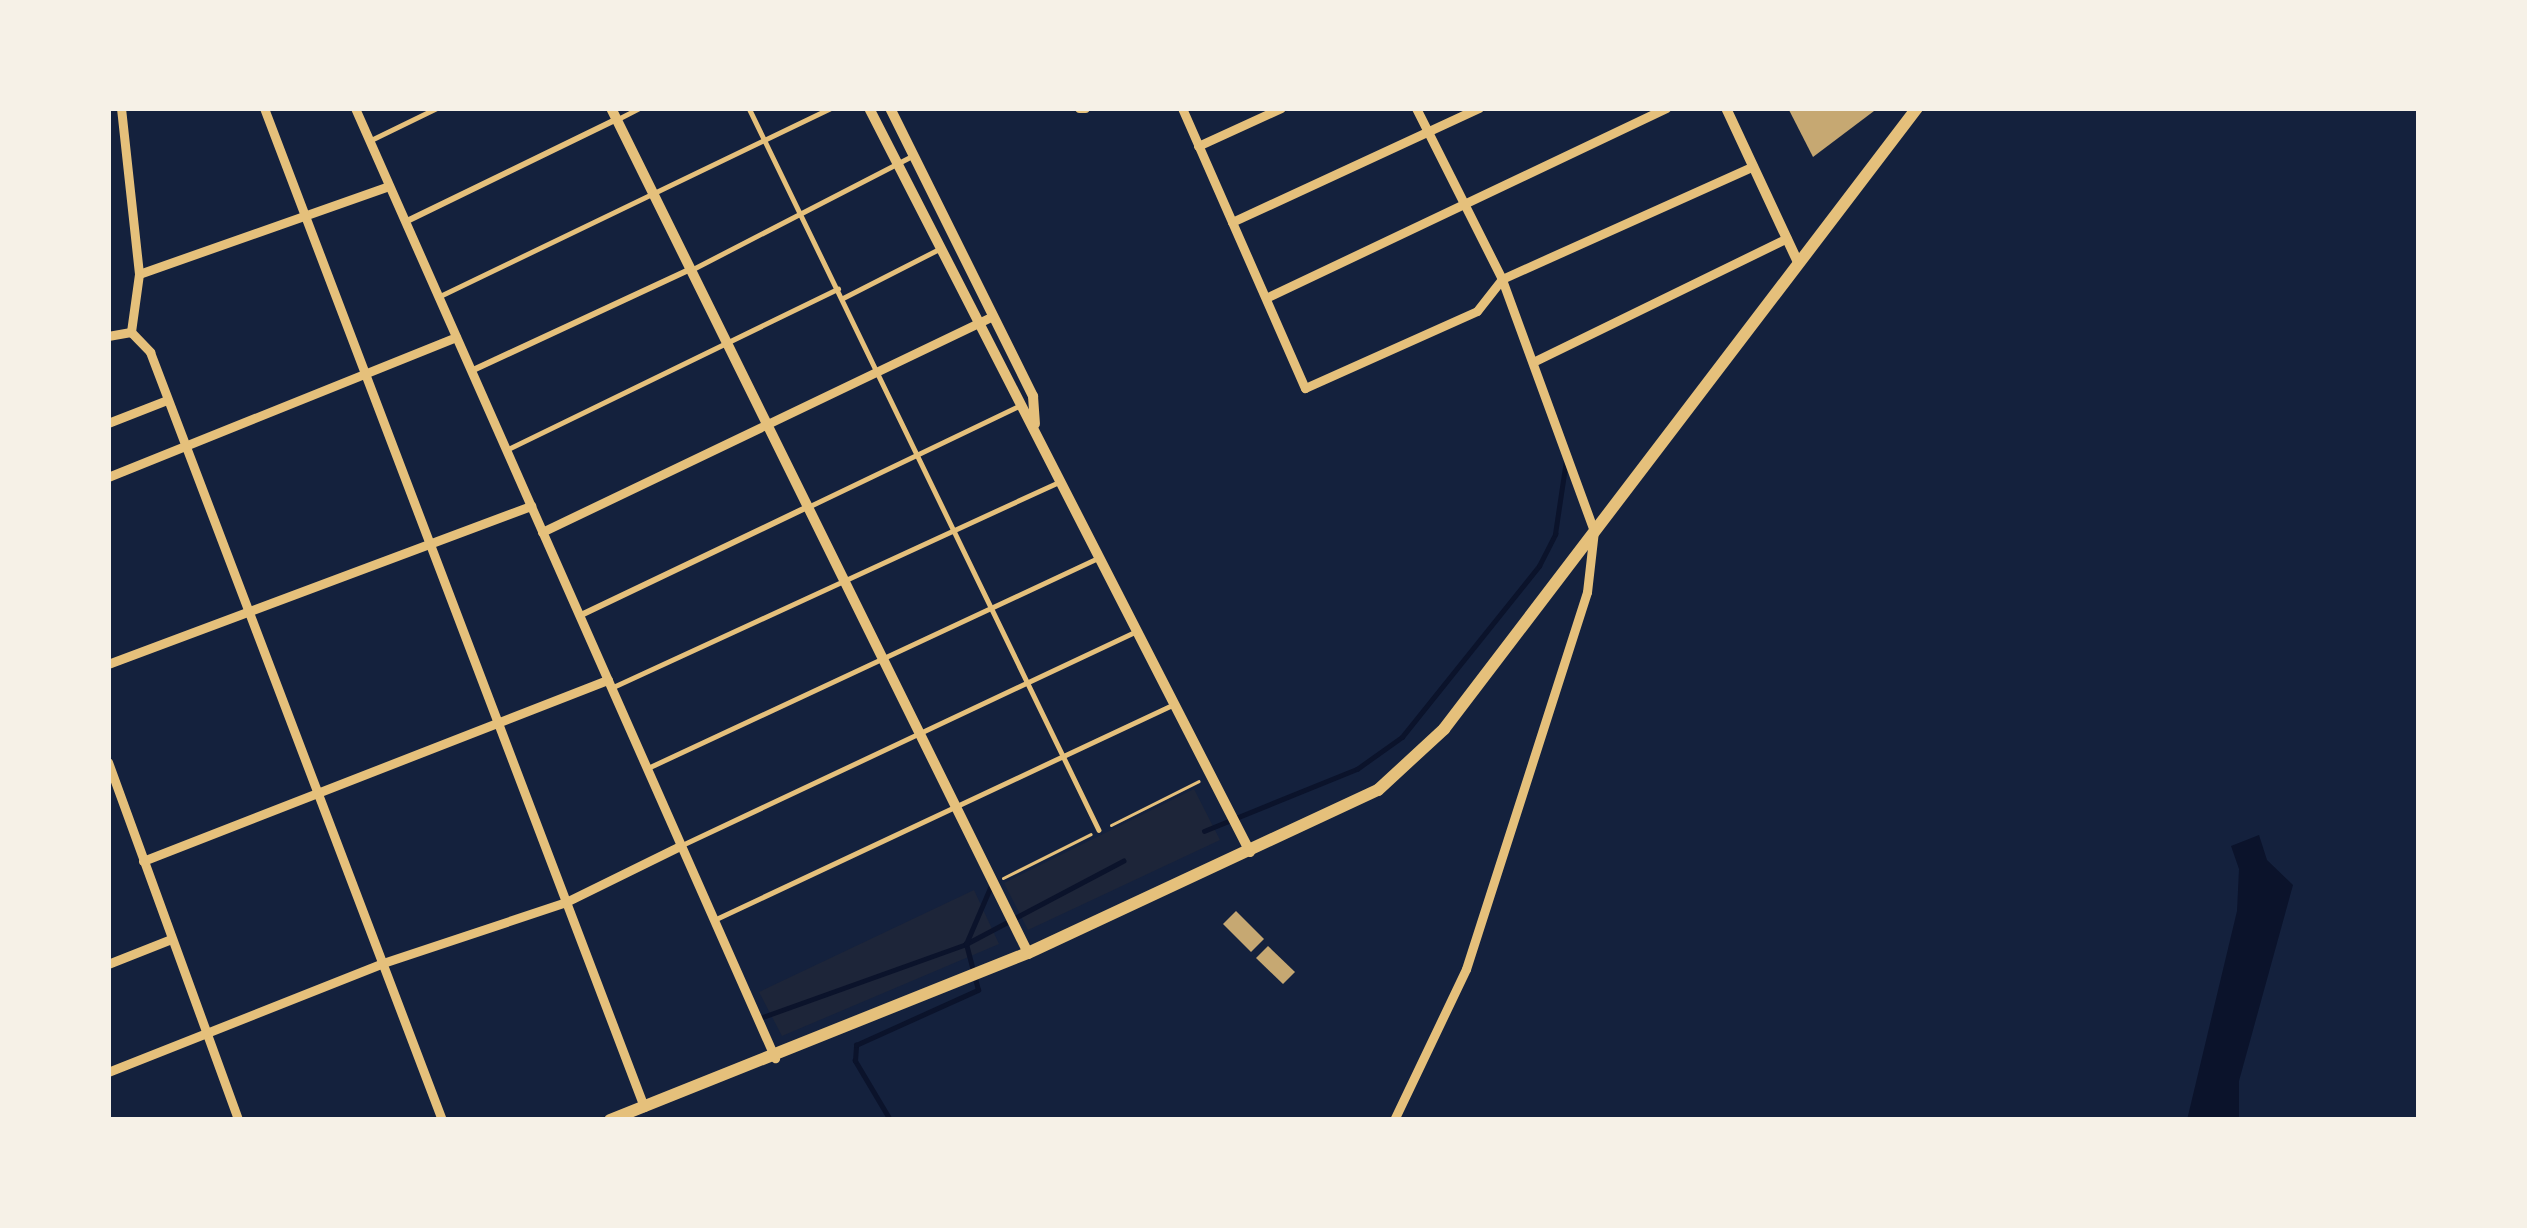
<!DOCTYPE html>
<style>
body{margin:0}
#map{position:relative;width:2527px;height:1228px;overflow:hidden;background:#14213d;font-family:Karla,sans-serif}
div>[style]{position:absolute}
.green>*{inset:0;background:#1d2539}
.water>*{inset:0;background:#0b132b}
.stream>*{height:4.5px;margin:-2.25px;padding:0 2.25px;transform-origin:2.25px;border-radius:2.25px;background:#0b132b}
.building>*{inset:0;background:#c6a872}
.path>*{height:3px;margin:-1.5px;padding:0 1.5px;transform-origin:1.5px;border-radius:1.5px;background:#e5c07b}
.service>*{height:4.5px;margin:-2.25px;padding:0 2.25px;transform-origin:2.25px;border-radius:2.25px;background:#e5c07b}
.pedestrian>*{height:6px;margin:-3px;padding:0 3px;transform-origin:3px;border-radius:3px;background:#e5c07b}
.minor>*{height:9px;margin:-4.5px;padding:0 4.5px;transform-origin:4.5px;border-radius:4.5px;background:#e5c07b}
.tertiary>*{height:10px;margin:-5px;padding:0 5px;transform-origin:5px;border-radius:5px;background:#e5c07b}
.secondary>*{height:12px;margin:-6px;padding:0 6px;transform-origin:6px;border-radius:6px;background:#e5c07b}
span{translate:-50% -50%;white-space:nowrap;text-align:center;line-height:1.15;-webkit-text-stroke:9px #f6f1e7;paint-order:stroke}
.frame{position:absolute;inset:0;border:111px solid #f6f1e7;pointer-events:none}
</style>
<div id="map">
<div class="green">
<i style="clip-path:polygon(1194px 789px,1220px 840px,1028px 930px,1004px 883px)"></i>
<i style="clip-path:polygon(974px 890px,999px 944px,782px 1036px,759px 992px)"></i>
</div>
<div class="water">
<i style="clip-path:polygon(2259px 835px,2267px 860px,2293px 885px,2239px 1081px,2239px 1120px,2187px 1120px,2237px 911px,2239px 869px,2231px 846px)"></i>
</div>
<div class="stream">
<i style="left:1204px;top:831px;width:165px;rotate:-22.1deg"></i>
<i style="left:1357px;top:769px;width:55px;rotate:-35.4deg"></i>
<i style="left:1402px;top:737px;width:219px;rotate:-51.3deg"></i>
<i style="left:1539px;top:566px;width:36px;rotate:-63deg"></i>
<i style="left:1555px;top:534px;width:75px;rotate:-81.5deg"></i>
<i style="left:757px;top:1019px;width:222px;rotate:-19.7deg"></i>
<i style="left:966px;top:944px;width:178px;rotate:-27.9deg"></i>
<i style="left:890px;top:1120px;width:69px;rotate:-120.7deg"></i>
<i style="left:855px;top:1061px;width:16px;rotate:-86deg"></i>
<i style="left:856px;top:1045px;width:134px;rotate:-24.3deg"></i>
<i style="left:978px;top:990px;width:48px;rotate:-104.6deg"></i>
<i style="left:966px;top:944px;width:61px;rotate:-66.8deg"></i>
</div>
<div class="building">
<i style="clip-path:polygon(1788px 108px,1878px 108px,1813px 157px)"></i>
<i style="clip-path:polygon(1236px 911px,1264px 939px,1251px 952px,1223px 924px)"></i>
<i style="clip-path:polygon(1268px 946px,1295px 972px,1283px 984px,1256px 958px)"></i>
</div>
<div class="path">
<i style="left:1111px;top:825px;width:98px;rotate:-26.6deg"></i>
<i style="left:1003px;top:878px;width:98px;rotate:-26.6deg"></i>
</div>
<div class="service">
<i style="left:749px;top:108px;width:802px;rotate:64.14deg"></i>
<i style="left:618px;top:119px;width:25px;rotate:-27deg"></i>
<i style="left:369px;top:141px;width:76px;rotate:-25.9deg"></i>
<i style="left:695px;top:268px;width:246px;rotate:-27.3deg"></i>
<i style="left:438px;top:297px;width:436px;rotate:-25.7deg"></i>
<i style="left:843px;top:298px;width:108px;rotate:-27deg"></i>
<i style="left:506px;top:450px;width:369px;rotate:-25.9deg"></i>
<i style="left:808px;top:507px;width:234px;rotate:-25.6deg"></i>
<i style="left:611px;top:688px;width:492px;rotate:-24.7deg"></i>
<i style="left:650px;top:767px;width:492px;rotate:-25deg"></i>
<i style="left:680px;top:846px;width:505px;rotate:-25.2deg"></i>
<i style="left:714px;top:920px;width:504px;rotate:-25.14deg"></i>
</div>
<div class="pedestrian">
<i style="left:405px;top:222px;width:236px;rotate:-25.9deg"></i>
<i style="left:471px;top:371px;width:242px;rotate:-24.9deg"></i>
<i style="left:579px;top:616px;width:254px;rotate:-25.5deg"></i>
</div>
<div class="minor">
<i style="left:121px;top:108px;width:167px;rotate:83.8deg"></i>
<i style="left:139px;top:274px;width:59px;rotate:97.9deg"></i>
<i style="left:264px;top:108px;width:1069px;rotate:69.17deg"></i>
<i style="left:355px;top:108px;width:1039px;rotate:66.15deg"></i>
<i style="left:1079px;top:108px;width:6px"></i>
<i style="left:1182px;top:108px;width:306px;rotate:66.3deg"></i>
<i style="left:1305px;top:388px;width:188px;rotate:-24.1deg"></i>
<i style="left:1477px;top:311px;width:41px;rotate:-52deg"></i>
<i style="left:1502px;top:279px;width:275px;rotate:-24.2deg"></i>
<i style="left:1198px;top:146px;width:91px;rotate:-24.6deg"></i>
<i style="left:1232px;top:222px;width:272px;rotate:-24.8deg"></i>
<i style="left:139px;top:274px;width:265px;rotate:-19.4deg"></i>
<i style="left:1268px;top:297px;width:441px;rotate:-25.4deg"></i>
<i style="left:131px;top:332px;width:28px;rotate:46deg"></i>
<i style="left:150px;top:352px;width:822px;rotate:69.18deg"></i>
<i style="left:108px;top:336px;width:23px;rotate:-10deg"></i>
<i style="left:1535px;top:361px;width:280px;rotate:-26deg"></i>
<i style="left:108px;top:423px;width:63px;rotate:-21.3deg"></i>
<i style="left:108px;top:477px;width:375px;rotate:-21.9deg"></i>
<i style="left:542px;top:532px;width:500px;rotate:-25.59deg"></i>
<i style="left:108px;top:664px;width:452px;rotate:-20.5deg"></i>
<i style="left:108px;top:762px;width:381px;rotate:70deg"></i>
<i style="left:143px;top:861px;width:499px;rotate:-21.3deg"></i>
<i style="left:108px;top:964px;width:68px;rotate:-21.6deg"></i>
<i style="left:108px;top:1072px;width:296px;rotate:-21.6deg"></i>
<i style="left:383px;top:963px;width:193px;rotate:-18.4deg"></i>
<i style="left:566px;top:902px;width:127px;rotate:-26.2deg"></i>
<i style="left:1394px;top:1120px;width:167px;rotate:-64.5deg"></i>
<i style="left:1466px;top:969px;width:396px;rotate:-72.2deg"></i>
<i style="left:1587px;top:592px;width:61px;rotate:-83.5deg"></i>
<i style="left:1594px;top:531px;width:268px;rotate:-110.1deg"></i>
<i style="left:1502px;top:279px;width:191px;rotate:-116.7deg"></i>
</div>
<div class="tertiary">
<i style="left:611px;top:108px;width:942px;rotate:63.73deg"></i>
<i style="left:869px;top:108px;width:836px;rotate:62.88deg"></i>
<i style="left:890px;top:108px;width:322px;rotate:63.6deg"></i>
<i style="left:1033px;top:396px;width:28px;rotate:86deg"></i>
<i style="left:1726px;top:108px;width:168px;rotate:65deg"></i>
</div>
<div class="secondary">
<i style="left:610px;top:1120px;width:450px;rotate:-21.8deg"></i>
<i style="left:1028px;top:953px;width:386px;rotate:-25deg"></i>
<i style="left:1378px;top:790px;width:90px;rotate:-42.7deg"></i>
<i style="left:1444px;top:729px;width:781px;rotate:-52.7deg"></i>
</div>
<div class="frame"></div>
</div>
